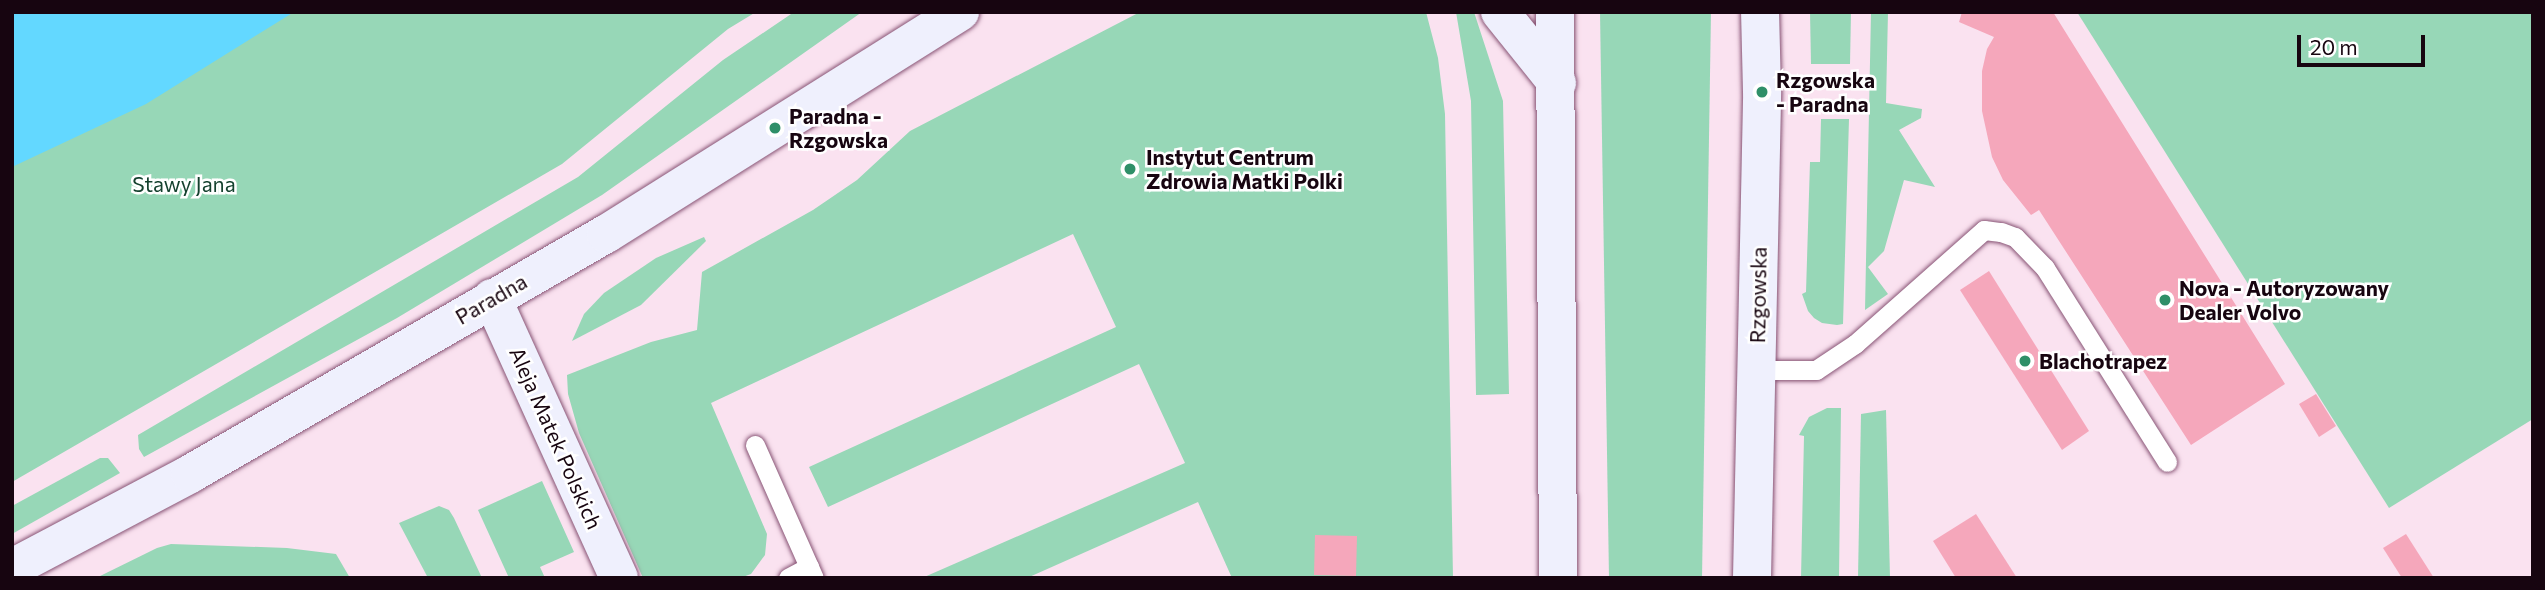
<!DOCTYPE html>
<style>
body{margin:0}
#map{position:relative;width:2545px;height:590px;overflow:hidden;background:#fae2f0;font-family:Commissioner,sans-serif}
div>[style]{position:absolute}
.green>*{inset:0;background:#97d7b7}
.water>*{inset:0;background:#63d8ff}
.building>*{inset:0;background:#f5a7bb}
.roads{filter:drop-shadow(0 0 2px #885475) drop-shadow(0 0 2px #885475)}
.lane>*{height:19px;margin:-9.5px;padding:0 9.5px;transform-origin:9.5px;border-radius:9.5px;background:#fff}
.secondary>*{height:38px;margin:-19px;padding:0 19px;transform-origin:19px;border-radius:19px;background:#eff0fd}
.dots>*{width:19px;height:19px;translate:-50% -50%;box-sizing:border-box;border:4px solid #fff;border-radius:50%}
span{translate:-50% -50%;white-space:nowrap;text-align:center;line-height:1.15;-webkit-text-stroke:5px #fff;paint-order:stroke}
.poi-label{font-size:21px;color:#170510;font-weight:700}
.left{translate:0 -50%;text-align:left}
.park-label{font-size:21px;color:#14412e}
.street-label{font-size:21px;color:#170510}
.frame{position:absolute;inset:0;border:14px solid #170510;pointer-events:none}
.scale{position:absolute;left:2297px;top:35px;width:128px;height:32px;box-sizing:border-box;border:4px solid #170510;border-top:0;padding-left:9px;font-size:21px;line-height:24px;white-space:nowrap;color:#170510;-webkit-text-stroke:5px #fff;paint-order:stroke}
</style>
<div id="map">
<div class="green">
<i style="clip-path:polygon(12px 12px,756px 12px,728px 29px,562px 164px,12px 482px)"></i>
<i style="clip-path:polygon(794px 12px,862px 12px,602px 195px,397px 318px,144px 457px,139px 449px,138px 435px,578px 177px,723px 60px)"></i>
<i style="clip-path:polygon(1140px 12px,1426px 12px,1438px 58px,1445px 114px,1453px 578px,1232px 578px,1198px 502px,1027px 578px,922px 578px,1185px 463px,1139px 364px,828px 507px,809px 467px,1116px 327px,1073px 234px,711px 403px,767px 534px,765px 555px,751px 574px,740px 578px,643px 578px,579px 433px,568px 394px,567px 375px,651px 342px,697px 330px,702px 272px,813px 210px,857px 180px,910px 131px)"></i>
<i style="clip-path:polygon(1456px 12px,1474px 12px,1503px 101px,1509px 394px,1476px 395px,1471px 101px)"></i>
<i style="clip-path:polygon(1600px 12px,1711px 12px,1702px 578px,1609px 578px)"></i>
<i style="clip-path:polygon(1810px 12px,1851px 12px,1850px 64px,1811px 64px)"></i>
<i style="clip-path:polygon(1871px 12px,1888px 12px,1886px 103px,1922px 109px,1921px 118px,1899px 130px,1935px 187px,1904px 180px,1884px 251px,1868px 267px,1888px 294px,1865px 310px)"></i>
<i style="clip-path:polygon(2077px 12px,2533px 12px,2533px 419px,2389px 508px)"></i>
<i style="clip-path:polygon(1821px 119px,1849px 119px,1843px 324px,1837px 325px,1822px 323px,1814px 318px,1808px 311px,1802px 294px,1806px 292px,1810px 162px,1820px 162px)"></i>
<i style="clip-path:polygon(704px 237px,706px 241px,641px 305px,572px 341px,584px 314px,604px 293px,656px 258px)"></i>
<i style="clip-path:polygon(1827px 408px,1841px 408px,1839px 578px,1801px 578px,1804px 436px,1799px 435px,1809px 417px)"></i>
<i style="clip-path:polygon(1886px 410px,1890px 578px,1858px 578px,1861px 414px)"></i>
<i style="clip-path:polygon(100px 458px,108px 458px,120px 473px,12px 534px,12px 506px)"></i>
<i style="clip-path:polygon(542px 481px,574px 552px,540px 567px,545px 578px,509px 578px,478px 510px)"></i>
<i style="clip-path:polygon(439px 506px,449px 510px,454px 518px,482px 578px,428px 578px,399px 523px)"></i>
<i style="clip-path:polygon(171px 544px,287px 548px,336px 554px,350px 578px,96px 578px,157px 548px)"></i>
</div>
<div class="water">
<i style="clip-path:polygon(12px 12px,294px 12px,146px 104px,12px 167px)"></i>
</div>
<div class="building">
<i style="clip-path:polygon(1962px 12px,2053px 12px,2285px 384px,2191px 445px,2039px 210px,2031px 215px,2003px 180px,1992px 157px,1982px 111px,1982px 71px,1987px 49px,1994px 37px,1959px 22px)"></i>
<i style="clip-path:polygon(1989px 271px,2089px 431px,2062px 450px,1960px 290px)"></i>
<i style="clip-path:polygon(2316px 394px,2336px 426px,2319px 437px,2299px 404px)"></i>
<i style="clip-path:polygon(1976px 514px,2017px 578px,1956px 578px,1933px 541px)"></i>
<i style="clip-path:polygon(2406px 534px,2434px 578px,2402px 578px,2383px 548px)"></i>
<i style="clip-path:polygon(1315px 535px,1357px 536px,1356px 576px,1314px 575px)"></i>
</div>
<div class="roads">
<div class="lane">
<i style="left:1756px;top:370px;width:60px"></i>
<i style="left:1816px;top:370px;width:47px;rotate:-33.7deg"></i>
<i style="left:1855px;top:344px;width:172px;rotate:-41.5deg"></i>
<i style="left:1984px;top:230px;width:17px;rotate:7deg"></i>
<i style="left:2001px;top:232px;width:15px;rotate:20deg"></i>
<i style="left:2015px;top:237px;width:43px;rotate:45.9deg"></i>
<i style="left:2045px;top:268px;width:229px;rotate:57.8deg"></i>
<i style="left:755px;top:445px;width:145px;rotate:66.1deg"></i>
<i style="left:788px;top:578px;width:24px;rotate:-28deg"></i>
</div>
<div class="secondary">
<i style="left:1500px;top:12px;width:91px;rotate:51.2deg"></i>
<i style="left:1555px;top:12px;width:566px;rotate:89.7deg"></i>
<i style="left:492px;top:298px;width:307px;rotate:65.6deg"></i>
<i style="left:12px;top:568px;width:201px;rotate:-27.8deg"></i>
<i style="left:190px;top:474px;width:480px;rotate:-30deg"></i>
<i style="left:606px;top:234px;width:418px;rotate:-32.1deg"></i>
<i style="left:1752px;top:578px;width:486px;rotate:-88.8deg"></i>
<i style="left:1762px;top:92px;width:80px;rotate:-91.4deg"></i>
</div>
</div>
<div class="dots">
<i style="left:1762px;top:92px;background:#2f8f68"></i>
<i style="left:775px;top:128px;background:#2f8f68"></i>
<i style="left:1130px;top:169px;background:#2f8f68"></i>
<i style="left:2165px;top:300px;background:#2f8f68"></i>
<i style="left:2025px;top:361px;background:#2f8f68"></i>
</div>
<div class="poi-label">
<span class="left" style="left:1776px;top:92px">Rzgowska<br>- Paradna</span>
<span class="left" style="left:789px;top:128px">Paradna -<br>Rzgowska</span>
<span class="left" style="left:1146px;top:169px">Instytut Centrum<br>Zdrowia Matki Polki</span>
<span class="left" style="left:2179px;top:300px">Nova - Autoryzowany<br>Dealer Volvo</span>
<span class="left" style="left:2039px;top:361px">Blachotrapez</span>
</div>
<div class="park-label">
<span style="left:184px;top:184px">Stawy Jana</span>
</div>
<div class="street-label">
<span style="left:1758px;top:295px;rotate:-89deg">Rzgowska</span>
<span style="left:491px;top:299px;rotate:-30deg">Paradna</span>
<span style="left:556px;top:438px;rotate:66deg">Aleja Matek Polskich</span>
</div>
<div class="frame"></div>
<div class="scale">20 m</div>
</div>
